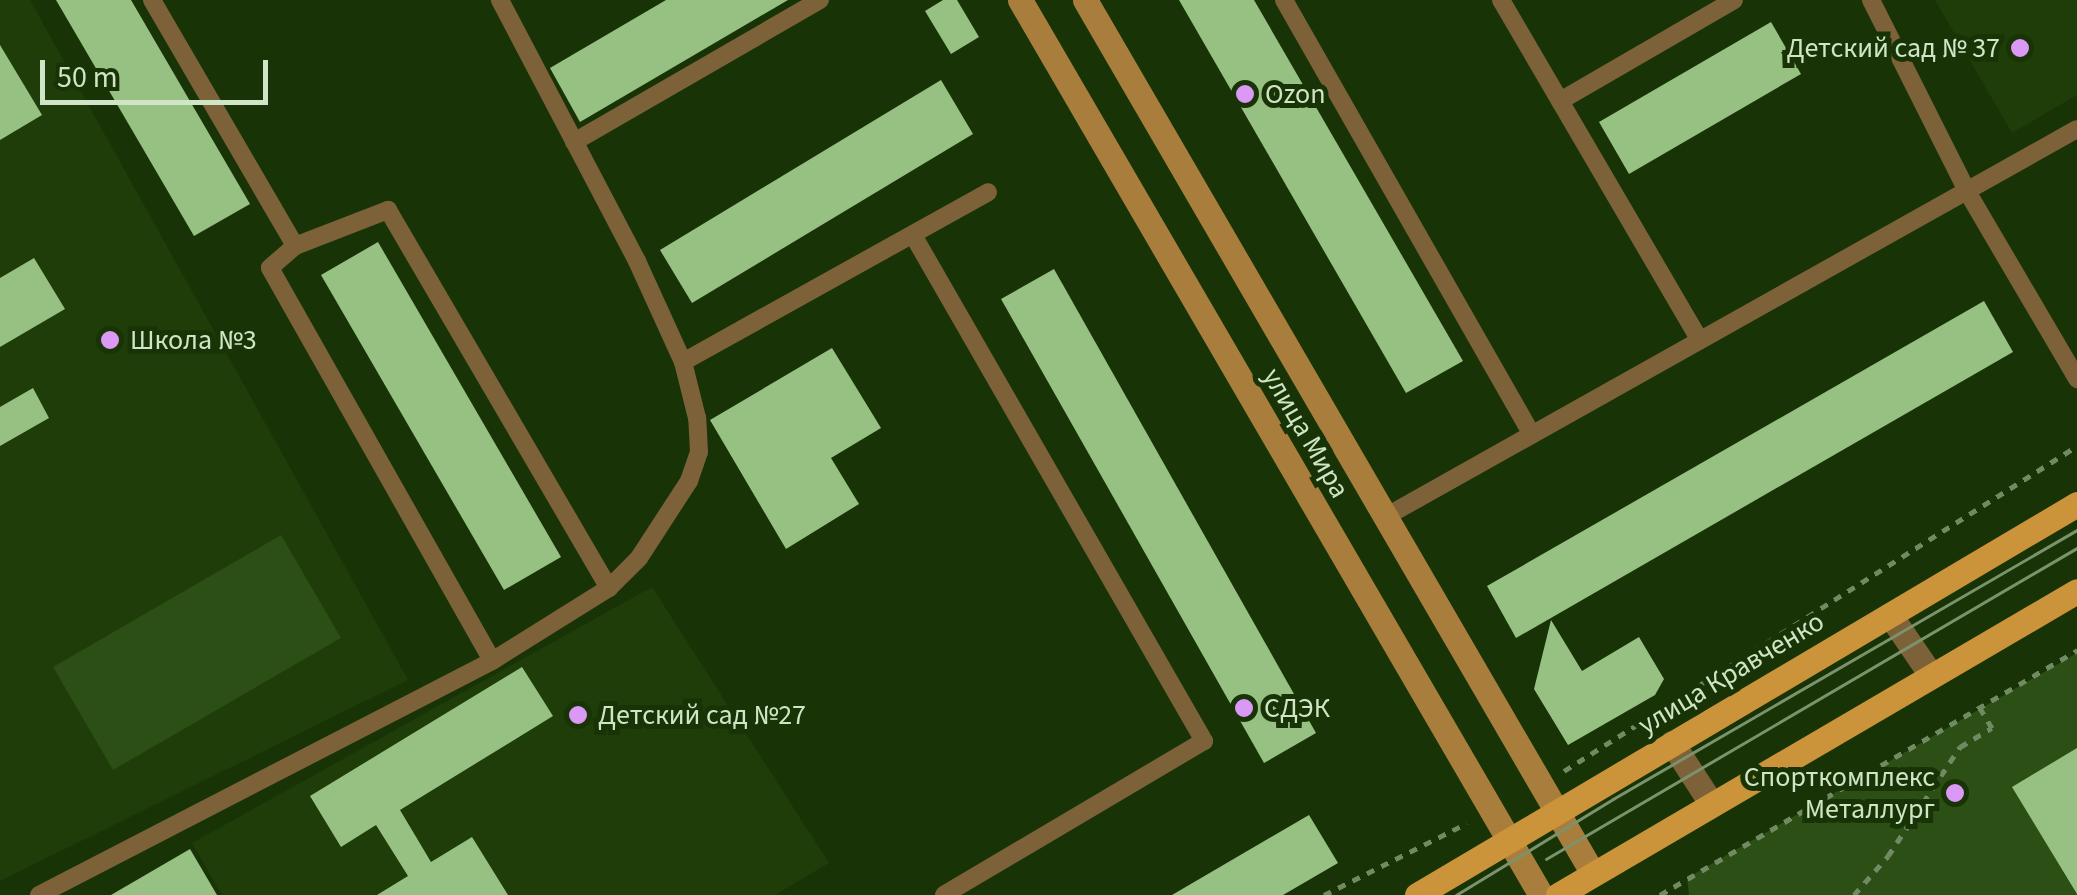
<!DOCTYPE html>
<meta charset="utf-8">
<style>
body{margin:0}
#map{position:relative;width:2077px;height:895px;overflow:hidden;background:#183406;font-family:"Source Sans 3",sans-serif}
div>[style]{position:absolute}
.built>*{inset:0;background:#1f3d09}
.green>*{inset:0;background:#2b4f15}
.building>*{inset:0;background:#97c182}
.path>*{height:5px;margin-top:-2.5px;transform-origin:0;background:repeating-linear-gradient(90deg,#718a63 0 8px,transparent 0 16px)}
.lane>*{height:18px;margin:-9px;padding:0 9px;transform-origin:9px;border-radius:9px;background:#7c6139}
.street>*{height:25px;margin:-12.5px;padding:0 12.5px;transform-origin:12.5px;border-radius:12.5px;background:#7c6139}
.secondary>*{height:25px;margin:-12.5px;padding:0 12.5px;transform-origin:12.5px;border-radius:12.5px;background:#a97e3c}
.primary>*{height:25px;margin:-12.5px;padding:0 12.5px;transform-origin:12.5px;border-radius:12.5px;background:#cc943a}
.tram>*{height:2.5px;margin:-1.25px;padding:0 1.25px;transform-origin:1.25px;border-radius:1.25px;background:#7a936d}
.dots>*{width:28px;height:28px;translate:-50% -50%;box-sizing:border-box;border:5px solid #183406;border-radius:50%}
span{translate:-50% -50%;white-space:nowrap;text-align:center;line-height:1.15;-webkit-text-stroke:10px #183406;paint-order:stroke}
.poi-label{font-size:28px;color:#cfe5c5}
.right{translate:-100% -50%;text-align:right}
.left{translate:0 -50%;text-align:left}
.street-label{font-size:28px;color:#cfe5c5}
.scale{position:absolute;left:40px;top:60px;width:228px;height:45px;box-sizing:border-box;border:5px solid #cfe5c5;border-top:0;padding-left:12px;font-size:30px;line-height:35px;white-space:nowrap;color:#cfe5c5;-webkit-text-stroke:8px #183406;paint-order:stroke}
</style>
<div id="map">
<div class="built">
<i style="clip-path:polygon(0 0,30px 0,408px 680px,0 881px)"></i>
<i style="clip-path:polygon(1935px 0,2077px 0,2077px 95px,2012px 133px)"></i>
<i style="clip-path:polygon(652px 587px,829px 863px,775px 895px,222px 895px,192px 843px)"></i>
</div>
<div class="green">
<i style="clip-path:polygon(281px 535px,341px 638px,113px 770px,53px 667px)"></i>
<i style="clip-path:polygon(2077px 653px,2077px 895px,1689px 895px,1687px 878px)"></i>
</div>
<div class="building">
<i style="clip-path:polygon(56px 0,131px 0,250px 204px,194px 236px)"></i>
<i style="clip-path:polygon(666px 0,788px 0,580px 122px,550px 68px)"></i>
<i style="clip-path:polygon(943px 0,957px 0,979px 37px,951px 54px,925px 11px)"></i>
<i style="clip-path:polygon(1179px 0,1254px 0,1463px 361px,1406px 393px)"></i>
<i style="clip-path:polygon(1771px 22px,1801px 74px,1629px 174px,1599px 122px)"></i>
<i style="clip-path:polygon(0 45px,42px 115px,0 140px)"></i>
<i style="clip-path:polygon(941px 80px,973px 134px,692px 303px,660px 250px)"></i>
<i style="clip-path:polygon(378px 242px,561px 557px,504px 590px,321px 275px)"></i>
<i style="clip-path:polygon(34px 258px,65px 309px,0 347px,0 278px)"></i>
<i style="clip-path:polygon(1054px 269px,1316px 733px,1264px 763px,1001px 299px)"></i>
<i style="clip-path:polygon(1984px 301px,2013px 352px,1516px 638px,1487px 586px)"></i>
<i style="clip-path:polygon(832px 348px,881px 428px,831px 458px,859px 504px,786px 549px,710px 420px)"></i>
<i style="clip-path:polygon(33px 388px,49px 418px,0 446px,0 407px)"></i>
<i style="clip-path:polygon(1551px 620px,1582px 671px,1639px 637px,1664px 679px,1655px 695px,1568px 745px,1534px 689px)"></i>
<i style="clip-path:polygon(522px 667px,553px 716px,400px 810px,431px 862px,472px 837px,508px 895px,377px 895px,408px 876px,376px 825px,341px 847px,310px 796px)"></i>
<i style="clip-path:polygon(2077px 748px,2077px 894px,2012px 787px)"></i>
<i style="clip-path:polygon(1309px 815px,1338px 863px,1283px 895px,1172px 895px)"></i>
<i style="clip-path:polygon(190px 849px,217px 895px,111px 895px)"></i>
</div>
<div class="path">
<i style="left:1564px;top:771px;width:607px;rotate:-32.36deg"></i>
<i style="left:1324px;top:895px;width:160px;rotate:-26.7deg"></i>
<i style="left:1660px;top:895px;width:484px;rotate:-30.4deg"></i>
<i style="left:1854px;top:895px;width:52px;rotate:-48.9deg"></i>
<i style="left:1888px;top:856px;width:131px;rotate:-56.6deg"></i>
<i style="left:1960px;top:747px;width:37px;rotate:-31deg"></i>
<i style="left:1992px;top:728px;width:23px;rotate:-121deg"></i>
</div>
<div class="lane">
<i style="left:152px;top:0;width:285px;rotate:59.8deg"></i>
<i style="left:295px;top:246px;width:100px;rotate:-21.2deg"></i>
<i style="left:388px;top:210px;width:438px;rotate:59.7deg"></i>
<i style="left:1284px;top:0;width:500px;rotate:60.3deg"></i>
<i style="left:1501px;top:0;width:394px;rotate:59.7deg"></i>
<i style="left:1871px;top:0;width:216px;rotate:63.3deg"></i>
<i style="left:1968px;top:193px;width:216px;rotate:59.6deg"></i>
<i style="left:1560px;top:101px;width:201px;rotate:-30.1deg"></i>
<i style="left:574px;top:142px;width:284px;rotate:-30deg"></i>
<i style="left:913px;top:235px;width:584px;rotate:60.1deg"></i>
<i style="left:1204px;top:741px;width:302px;rotate:149.4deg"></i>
<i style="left:295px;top:246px;width:33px;rotate:139deg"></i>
<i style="left:270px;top:268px;width:451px;rotate:60.5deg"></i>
<i style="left:683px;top:362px;width:349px;rotate:-29.1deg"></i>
<i style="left:1385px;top:517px;width:793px;rotate:-29.28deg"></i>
<i style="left:39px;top:895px;width:510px;rotate:-27.32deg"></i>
<i style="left:492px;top:661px;width:138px;rotate:-32deg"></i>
<i style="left:609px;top:588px;width:42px;rotate:-45deg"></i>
<i style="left:639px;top:558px;width:92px;rotate:-57deg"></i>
<i style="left:689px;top:481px;width:31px;rotate:-71deg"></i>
<i style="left:699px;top:452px;width:34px;rotate:-93deg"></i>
<i style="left:697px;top:418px;width:58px;rotate:-104deg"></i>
<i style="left:683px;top:362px;width:111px;rotate:-114.5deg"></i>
<i style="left:637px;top:261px;width:295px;rotate:-117.7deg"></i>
</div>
<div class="street">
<i style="left:1890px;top:615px;width:73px;rotate:55.7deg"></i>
<i style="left:1672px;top:743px;width:72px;rotate:57deg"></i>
</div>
<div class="secondary">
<i style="left:1020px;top:0;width:1036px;rotate:59.8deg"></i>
<i style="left:1085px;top:0;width:1009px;rotate:59.83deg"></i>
</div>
<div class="primary">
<i style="left:1417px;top:895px;width:767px;rotate:-30.64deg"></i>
<i style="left:1558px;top:895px;width:601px;rotate:-30.36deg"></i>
</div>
<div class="tram">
<i style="left:1546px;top:859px;width:615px;rotate:-30.36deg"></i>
<i style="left:1456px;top:895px;width:184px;rotate:-31.4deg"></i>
<i style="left:1613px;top:799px;width:536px;rotate:-30.1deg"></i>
</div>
<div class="dots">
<i style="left:2020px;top:48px;background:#db99f5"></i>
<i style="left:1245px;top:94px;background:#db99f5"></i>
<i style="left:110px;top:340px;background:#db99f5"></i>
<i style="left:1244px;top:708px;background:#db99f5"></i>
<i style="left:578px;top:715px;background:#db99f5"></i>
<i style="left:1955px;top:793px;background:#db99f5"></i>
</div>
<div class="poi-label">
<span class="right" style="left:2000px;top:48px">Детский сад № 37</span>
<span class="left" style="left:1265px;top:94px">Ozon</span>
<span class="left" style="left:130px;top:340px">Школа №3</span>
<span class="left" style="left:1264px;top:708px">СДЭК</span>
<span class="left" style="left:598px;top:715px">Детский сад №27</span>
<span class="right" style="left:1935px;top:793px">Спорткомплекс<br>Металлург</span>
</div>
<div class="street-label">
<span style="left:1306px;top:433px;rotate:60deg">улица Мира</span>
<span style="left:1731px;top:673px;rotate:-31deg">улица Кравченко</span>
</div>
<div class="scale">50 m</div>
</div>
